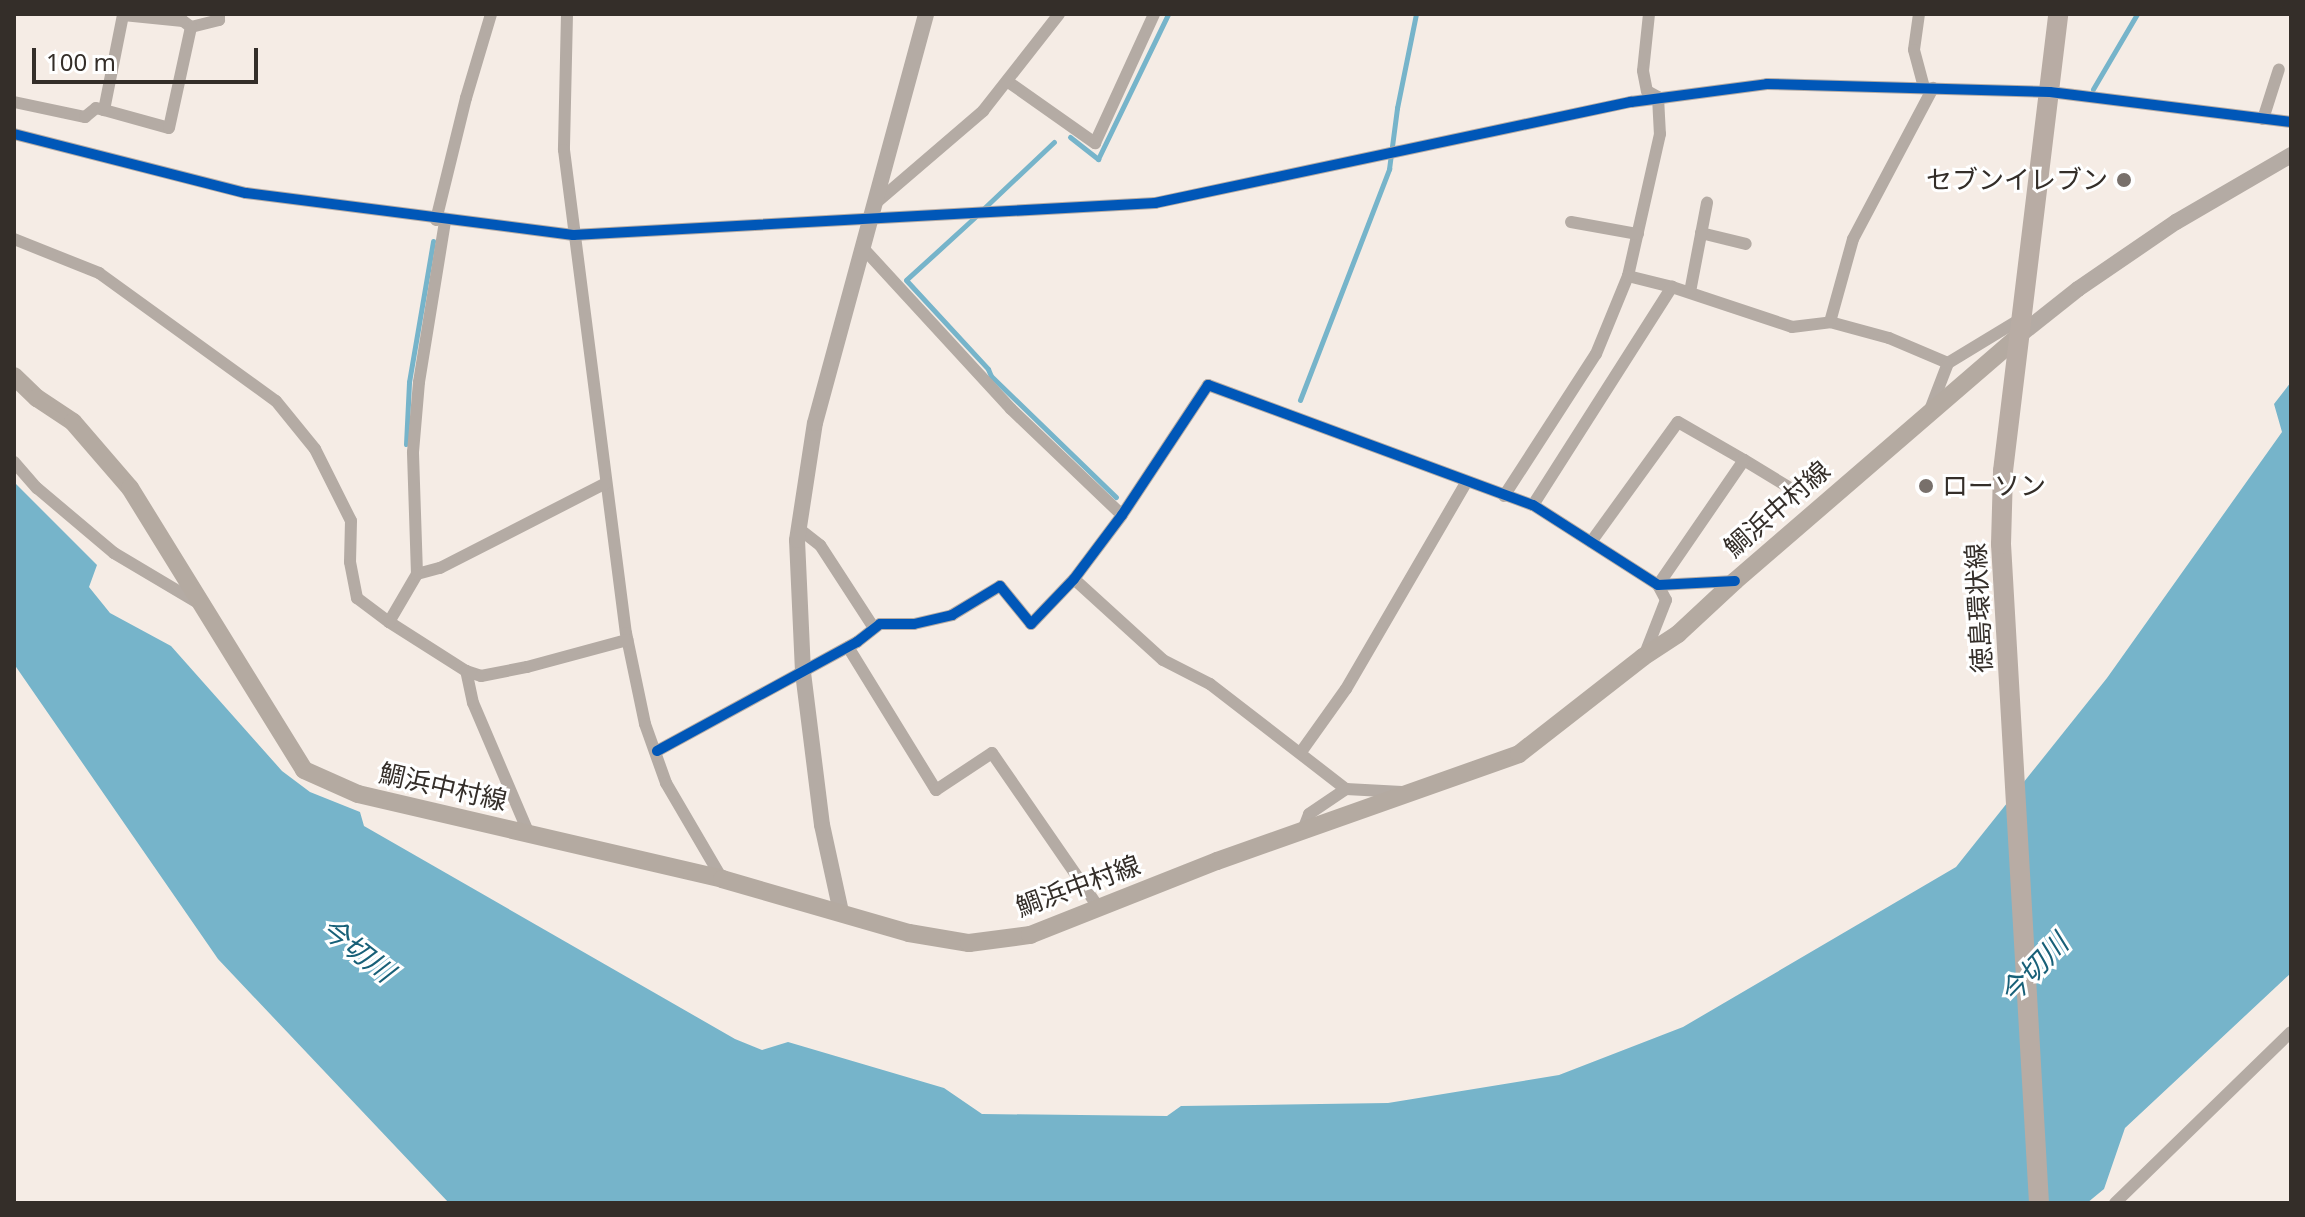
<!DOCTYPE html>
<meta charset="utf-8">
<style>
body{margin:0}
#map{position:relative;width:2305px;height:1217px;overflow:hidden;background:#f5ece5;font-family:"Noto Sans","Noto Sans JP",sans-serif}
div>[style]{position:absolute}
.water>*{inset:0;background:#76b4ca}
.stream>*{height:5px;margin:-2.5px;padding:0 2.5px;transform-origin:2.5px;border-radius:2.5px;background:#76b4ca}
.minor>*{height:12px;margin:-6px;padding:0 6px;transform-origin:6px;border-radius:6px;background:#b4aba4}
.tertiary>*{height:16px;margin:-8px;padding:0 8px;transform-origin:8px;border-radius:8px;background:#b4aba4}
.secondary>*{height:18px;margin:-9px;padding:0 9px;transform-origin:9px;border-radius:9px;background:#b4aaa1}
.primary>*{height:20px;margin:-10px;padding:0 10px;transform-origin:10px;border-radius:10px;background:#b8aca4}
.cycleway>*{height:10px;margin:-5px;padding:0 5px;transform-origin:5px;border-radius:5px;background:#0057b8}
.dots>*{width:22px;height:22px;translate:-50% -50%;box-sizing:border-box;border:4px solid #fff;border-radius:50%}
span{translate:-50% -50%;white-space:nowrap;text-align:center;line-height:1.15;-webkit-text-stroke:6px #fff;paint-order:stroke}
.poi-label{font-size:26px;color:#342e29}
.right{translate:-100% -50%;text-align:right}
.left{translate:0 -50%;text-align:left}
.street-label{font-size:26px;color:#342e29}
.water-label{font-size:28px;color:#186078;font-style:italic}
.frame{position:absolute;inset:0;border:16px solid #342e29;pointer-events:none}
.scale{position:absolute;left:32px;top:48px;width:226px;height:36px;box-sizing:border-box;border:4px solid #342e29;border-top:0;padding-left:10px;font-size:24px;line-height:28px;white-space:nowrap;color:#342e29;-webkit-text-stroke:6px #fff;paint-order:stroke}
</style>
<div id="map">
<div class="water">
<i style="clip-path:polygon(2291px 382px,2291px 973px,2125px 1128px,2104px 1189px,2087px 1203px,449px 1203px,218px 959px,14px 664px,14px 482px,97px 565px,89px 587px,110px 613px,171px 646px,282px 771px,310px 792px,360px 812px,364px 826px,735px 1039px,762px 1050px,788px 1042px,944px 1088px,982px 1114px,1167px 1116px,1181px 1106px,1388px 1103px,1559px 1075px,1683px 1027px,1956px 867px,2107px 678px,2282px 432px,2274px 404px)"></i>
</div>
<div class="stream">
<i style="left:2093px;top:89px;width:87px;rotate:-59.6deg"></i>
<i style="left:1070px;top:137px;width:36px;rotate:38deg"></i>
<i style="left:1098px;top:159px;width:161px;rotate:-64.2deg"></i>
<i style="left:982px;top:210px;width:99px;rotate:-43.4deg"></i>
<i style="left:975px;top:217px;width:93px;rotate:137.6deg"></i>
<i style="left:906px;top:280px;width:121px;rotate:47.3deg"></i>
<i style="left:988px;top:369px;width:8px;rotate:67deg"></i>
<i style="left:991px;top:376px;width:174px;rotate:44.1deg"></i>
<i style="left:1300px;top:400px;width:248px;rotate:-68.9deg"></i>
<i style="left:1389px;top:169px;width:62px;rotate:-82.5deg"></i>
<i style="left:1397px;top:108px;width:96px;rotate:-78.6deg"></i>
<i style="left:406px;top:444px;width:62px;rotate:-87.2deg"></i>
<i style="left:409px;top:382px;width:143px;rotate:-80.3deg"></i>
</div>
<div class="minor">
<i style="left:567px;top:14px;width:136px;rotate:91.3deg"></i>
<i style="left:564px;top:150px;width:487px;rotate:82.7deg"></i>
<i style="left:626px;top:633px;width:93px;rotate:78.2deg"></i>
<i style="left:645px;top:724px;width:63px;rotate:70.4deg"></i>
<i style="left:666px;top:783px;width:111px;rotate:59.7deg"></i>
<i style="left:1649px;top:14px;width:57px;rotate:96deg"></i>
<i style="left:1643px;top:71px;width:20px;rotate:79deg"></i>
<i style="left:1647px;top:91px;width:13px;rotate:29deg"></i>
<i style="left:1919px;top:14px;width:36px;rotate:98deg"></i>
<i style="left:1914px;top:50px;width:38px;rotate:75deg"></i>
<i style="left:191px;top:27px;width:29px;rotate:-14deg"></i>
<i style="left:219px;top:20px;width:6px;rotate:-90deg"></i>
<i style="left:1007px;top:81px;width:108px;rotate:35.2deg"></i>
<i style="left:1095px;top:143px;width:142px;rotate:-65.4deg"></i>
<i style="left:1658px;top:97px;width:37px;rotate:87deg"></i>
<i style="left:1660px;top:134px;width:146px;rotate:102.7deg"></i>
<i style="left:1628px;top:276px;width:45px;rotate:14deg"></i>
<i style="left:1672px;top:287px;width:126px;rotate:18.4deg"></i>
<i style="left:1792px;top:327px;width:38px;rotate:-7deg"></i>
<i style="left:1830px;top:322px;width:61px;rotate:15.2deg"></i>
<i style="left:1889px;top:338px;width:64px;rotate:23deg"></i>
<i style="left:1948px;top:363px;width:50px;rotate:111deg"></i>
<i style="left:14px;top:102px;width:73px;rotate:11.9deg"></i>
<i style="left:85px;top:117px;width:14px;rotate:-39deg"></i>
<i style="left:96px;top:108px;width:8px;rotate:14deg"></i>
<i style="left:104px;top:110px;width:67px;rotate:15.5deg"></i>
<i style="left:169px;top:128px;width:103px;rotate:-77.7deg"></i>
<i style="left:191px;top:27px;width:10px;rotate:-143deg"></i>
<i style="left:183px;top:21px;width:60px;rotate:-174.3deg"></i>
<i style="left:123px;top:15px;width:97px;rotate:101.3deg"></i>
<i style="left:2263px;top:119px;width:52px;rotate:-72.3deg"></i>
<i style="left:14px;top:134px;width:239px;rotate:14.3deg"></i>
<i style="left:246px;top:193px;width:330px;rotate:7.3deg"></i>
<i style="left:573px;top:235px;width:583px;rotate:-3.15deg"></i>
<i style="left:1155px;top:203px;width:487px;rotate:-12deg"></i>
<i style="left:1631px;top:102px;width:137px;rotate:-7.5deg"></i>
<i style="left:1767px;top:84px;width:283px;rotate:1.6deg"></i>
<i style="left:2050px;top:92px;width:243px;rotate:7.1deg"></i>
<i style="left:877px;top:202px;width:140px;rotate:-40.6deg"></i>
<i style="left:983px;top:111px;width:123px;rotate:-51.9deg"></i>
<i style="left:436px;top:220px;width:126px;rotate:-76.2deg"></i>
<i style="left:466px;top:98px;width:88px;rotate:-73.4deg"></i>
<i style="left:1571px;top:222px;width:68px;rotate:10.2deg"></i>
<i style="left:1701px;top:233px;width:46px;rotate:13.7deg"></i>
<i style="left:14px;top:239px;width:92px;rotate:21.8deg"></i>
<i style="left:99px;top:273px;width:218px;rotate:35.9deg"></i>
<i style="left:276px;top:401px;width:62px;rotate:50.9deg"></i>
<i style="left:315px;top:449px;width:80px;rotate:63.4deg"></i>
<i style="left:351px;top:521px;width:41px;rotate:91.4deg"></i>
<i style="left:350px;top:562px;width:37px;rotate:79deg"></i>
<i style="left:357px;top:598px;width:40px;rotate:37deg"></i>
<i style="left:863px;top:248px;width:219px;rotate:47.4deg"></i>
<i style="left:1011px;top:409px;width:153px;rotate:43.7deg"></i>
<i style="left:1690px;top:292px;width:91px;rotate:-79.2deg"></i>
<i style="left:1830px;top:322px;width:86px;rotate:-74.5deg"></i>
<i style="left:1853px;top:239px;width:171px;rotate:-62.1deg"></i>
<i style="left:1948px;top:363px;width:87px;rotate:-31.3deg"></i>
<i style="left:1744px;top:460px;width:60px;rotate:31.3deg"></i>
<i style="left:14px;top:462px;width:35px;rotate:49deg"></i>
<i style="left:37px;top:488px;width:101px;rotate:40.2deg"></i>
<i style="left:114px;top:553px;width:100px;rotate:30.7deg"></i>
<i style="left:1504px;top:496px;width:169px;rotate:-57.1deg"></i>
<i style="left:1596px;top:354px;width:84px;rotate:-67.7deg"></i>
<i style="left:1533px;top:505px;width:259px;rotate:-57.5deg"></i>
<i style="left:798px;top:528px;width:28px;rotate:38deg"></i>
<i style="left:820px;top:545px;width:99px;rotate:57deg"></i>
<i style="left:1591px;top:542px;width:148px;rotate:-54.1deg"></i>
<i style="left:1678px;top:422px;width:76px;rotate:29.9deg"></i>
<i style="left:1744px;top:460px;width:152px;rotate:124.5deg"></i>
<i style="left:1658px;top:585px;width:17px;rotate:62deg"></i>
<i style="left:1666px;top:600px;width:60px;rotate:111.4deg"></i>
<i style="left:417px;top:574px;width:122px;rotate:-91.9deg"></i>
<i style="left:413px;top:452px;width:70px;rotate:-85.1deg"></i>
<i style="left:419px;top:382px;width:163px;rotate:-80.8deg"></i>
<i style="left:1074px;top:579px;width:120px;rotate:42.3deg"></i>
<i style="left:1163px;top:660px;width:53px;rotate:27.1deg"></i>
<i style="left:1210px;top:684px;width:172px;rotate:37.7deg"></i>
<i style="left:1346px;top:789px;width:56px;rotate:3.1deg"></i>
<i style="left:848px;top:647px;width:168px;rotate:58.4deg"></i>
<i style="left:936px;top:790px;width:67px;rotate:-33.5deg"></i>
<i style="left:992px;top:753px;width:188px;rotate:55.4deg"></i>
<i style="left:466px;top:671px;width:91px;rotate:-147.5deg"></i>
<i style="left:389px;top:622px;width:56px;rotate:-59.7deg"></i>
<i style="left:417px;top:574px;width:24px;rotate:-15deg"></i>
<i style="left:440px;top:568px;width:186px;rotate:-27.1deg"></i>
<i style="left:657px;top:751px;width:228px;rotate:-28.6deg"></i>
<i style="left:857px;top:642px;width:29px;rotate:-38deg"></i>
<i style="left:880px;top:624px;width:34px"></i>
<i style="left:914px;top:624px;width:39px;rotate:-13deg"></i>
<i style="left:952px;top:615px;width:56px;rotate:-31.1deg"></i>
<i style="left:1000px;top:586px;width:49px;rotate:50.8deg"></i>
<i style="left:1031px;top:624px;width:62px;rotate:-46.3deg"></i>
<i style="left:1074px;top:579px;width:80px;rotate:-53.1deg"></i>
<i style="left:1122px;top:515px;width:156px;rotate:-56.5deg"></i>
<i style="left:1208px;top:385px;width:346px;rotate:20.3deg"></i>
<i style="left:1533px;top:505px;width:148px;rotate:32.6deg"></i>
<i style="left:1658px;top:585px;width:77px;rotate:-3deg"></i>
<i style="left:1301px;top:752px;width:77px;rotate:-54.5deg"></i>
<i style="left:1346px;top:689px;width:238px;rotate:-59.8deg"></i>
<i style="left:1303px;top:830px;width:17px;rotate:-69deg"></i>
<i style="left:1309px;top:814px;width:45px;rotate:-34deg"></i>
<i style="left:529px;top:834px;width:142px;rotate:-113.1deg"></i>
<i style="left:473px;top:703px;width:33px;rotate:-102deg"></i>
<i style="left:466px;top:671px;width:16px;rotate:18deg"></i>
<i style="left:481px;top:676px;width:47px;rotate:-11.1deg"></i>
<i style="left:527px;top:667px;width:104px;rotate:-15.1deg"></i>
<i style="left:2115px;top:1203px;width:245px;rotate:-44.2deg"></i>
</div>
<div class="tertiary">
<i style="left:2020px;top:335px;width:74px;rotate:-38.4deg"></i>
<i style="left:2078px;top:289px;width:119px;rotate:-34.4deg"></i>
<i style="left:2176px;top:222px;width:133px;rotate:-30.2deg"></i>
<i style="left:841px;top:912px;width:89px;rotate:-102.3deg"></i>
<i style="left:822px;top:825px;width:154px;rotate:-97.1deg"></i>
<i style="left:803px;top:672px;width:132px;rotate:-92.6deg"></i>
<i style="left:797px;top:540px;width:118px;rotate:-81.3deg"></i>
<i style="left:815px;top:423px;width:424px;rotate:-74.8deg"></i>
</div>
<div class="secondary">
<i style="left:14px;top:376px;width:32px;rotate:44deg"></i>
<i style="left:37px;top:398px;width:43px;rotate:33.7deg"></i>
<i style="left:73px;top:422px;width:87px;rotate:49.2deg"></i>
<i style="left:130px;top:488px;width:331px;rotate:58.3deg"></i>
<i style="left:304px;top:770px;width:59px;rotate:24deg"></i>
<i style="left:358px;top:794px;width:374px;rotate:13.1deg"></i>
<i style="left:722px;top:879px;width:195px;rotate:16.1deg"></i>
<i style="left:909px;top:933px;width:61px;rotate:9.5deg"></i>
<i style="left:969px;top:943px;width:62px;rotate:-7.5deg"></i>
<i style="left:1030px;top:935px;width:201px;rotate:-21.6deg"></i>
<i style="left:1217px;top:861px;width:320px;rotate:-19.5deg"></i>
<i style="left:1519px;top:754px;width:157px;rotate:-38deg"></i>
<i style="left:1643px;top:657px;width:42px;rotate:-33.3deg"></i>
<i style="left:1678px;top:634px;width:78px;rotate:-42.9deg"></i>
<i style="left:1735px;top:581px;width:376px;rotate:-40.8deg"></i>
</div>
<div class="primary">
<i style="left:2039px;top:1203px;width:660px;rotate:-93.3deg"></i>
<i style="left:2001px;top:544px;width:73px;rotate:-88.4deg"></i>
<i style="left:2003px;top:471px;width:460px;rotate:-83.1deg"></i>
</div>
<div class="cycleway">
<i style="left:14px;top:134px;width:239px;rotate:14.3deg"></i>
<i style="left:246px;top:193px;width:330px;rotate:7.3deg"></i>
<i style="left:573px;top:235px;width:583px;rotate:-3.15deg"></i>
<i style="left:1155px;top:203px;width:487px;rotate:-12deg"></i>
<i style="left:1631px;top:102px;width:137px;rotate:-7.5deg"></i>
<i style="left:1767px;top:84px;width:283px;rotate:1.6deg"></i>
<i style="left:2050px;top:92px;width:243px;rotate:7.1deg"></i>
<i style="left:657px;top:751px;width:228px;rotate:-28.6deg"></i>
<i style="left:857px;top:642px;width:29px;rotate:-38deg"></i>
<i style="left:880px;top:624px;width:34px"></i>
<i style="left:914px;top:624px;width:39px;rotate:-13deg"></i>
<i style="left:952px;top:615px;width:56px;rotate:-31.1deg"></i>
<i style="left:1000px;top:586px;width:49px;rotate:50.8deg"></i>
<i style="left:1031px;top:624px;width:62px;rotate:-46.3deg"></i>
<i style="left:1074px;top:579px;width:80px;rotate:-53.1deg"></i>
<i style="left:1122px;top:515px;width:156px;rotate:-56.5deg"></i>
<i style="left:1208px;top:385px;width:346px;rotate:20.3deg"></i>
<i style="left:1533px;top:505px;width:148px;rotate:32.6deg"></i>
<i style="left:1658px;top:585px;width:77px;rotate:-3deg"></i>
</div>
<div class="dots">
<i style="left:2124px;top:180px;background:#78706b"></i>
<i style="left:1926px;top:486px;background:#78706b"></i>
</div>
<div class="poi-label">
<span class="right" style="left:2108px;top:180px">セブンイレブン</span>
<span class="left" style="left:1942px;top:486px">ローソン</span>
</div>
<div class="street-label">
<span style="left:1777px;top:509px;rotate:-41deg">鯛浜中村線</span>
<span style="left:1979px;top:608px;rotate:-93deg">徳島環状線</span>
<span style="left:443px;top:787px;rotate:13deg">鯛浜中村線</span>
<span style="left:1078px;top:886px;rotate:-20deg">鯛浜中村線</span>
</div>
<div class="water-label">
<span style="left:358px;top:949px;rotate:38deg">今切川</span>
<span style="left:2033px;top:968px;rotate:-46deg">今切川</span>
</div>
<div class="frame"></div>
<div class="scale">100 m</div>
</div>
